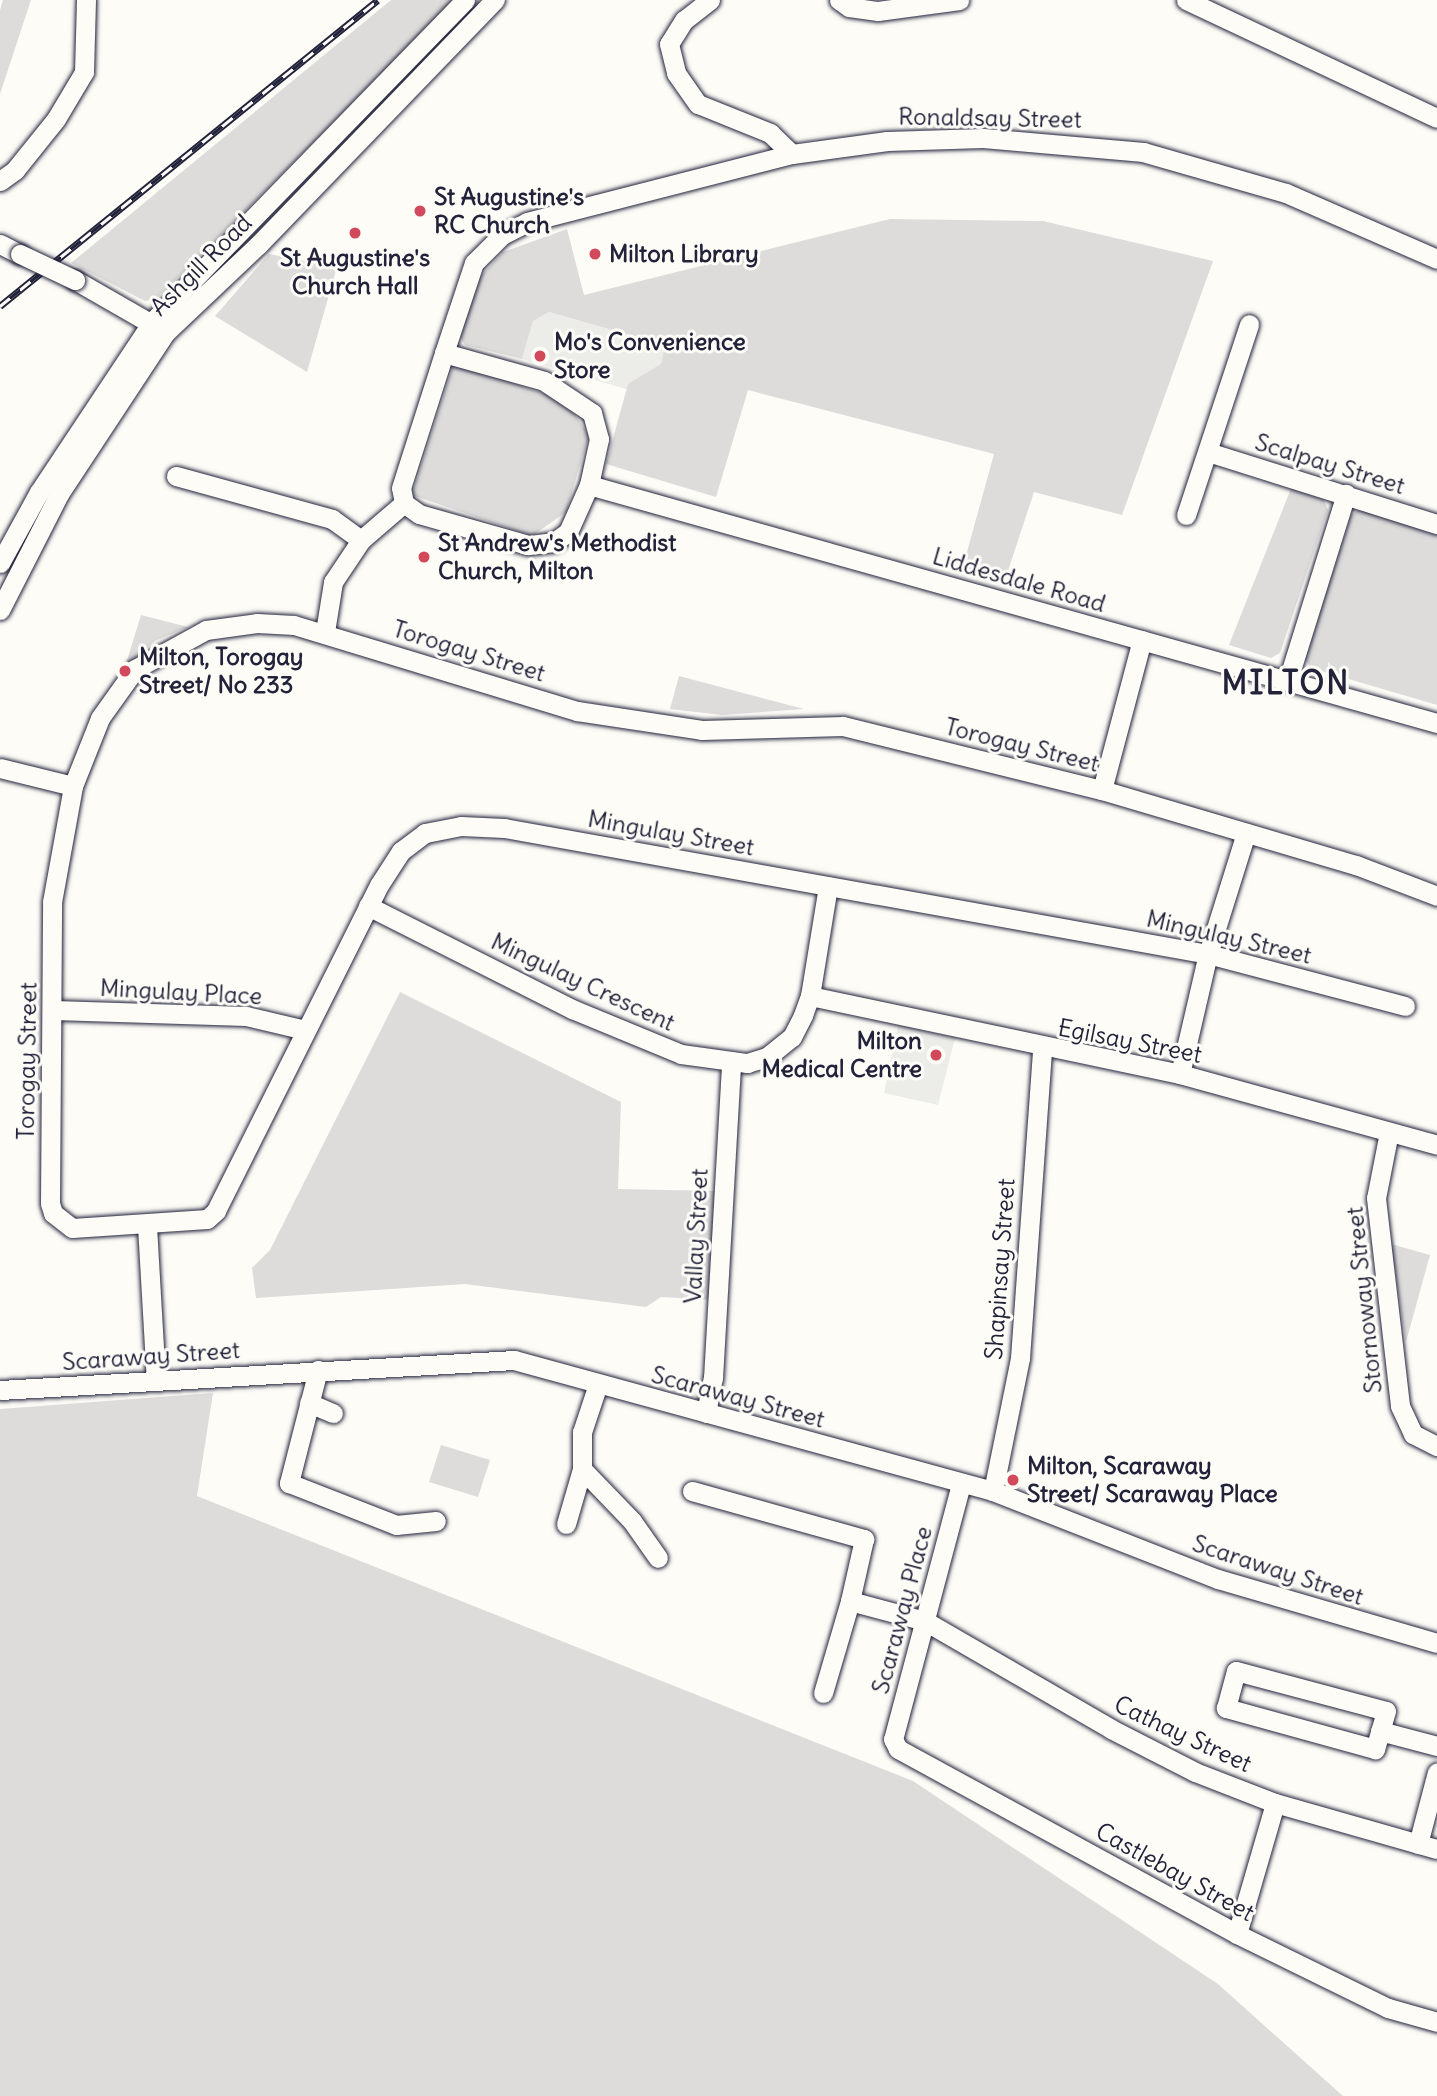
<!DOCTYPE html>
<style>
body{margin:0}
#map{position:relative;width:1437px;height:2096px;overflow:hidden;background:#fdfcf7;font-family:Delius,sans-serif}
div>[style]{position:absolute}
.built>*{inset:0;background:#ecece9}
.green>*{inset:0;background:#dddcdb}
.roads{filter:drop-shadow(0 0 2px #22223b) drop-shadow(0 0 2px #22223b)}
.minor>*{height:19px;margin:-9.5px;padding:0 9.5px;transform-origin:9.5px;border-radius:9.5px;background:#fdfcf7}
.rail>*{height:7px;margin-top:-3.5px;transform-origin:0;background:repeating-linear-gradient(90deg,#fdfcf7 0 13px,#22223b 0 26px);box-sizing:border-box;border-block:2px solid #22223b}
.bridges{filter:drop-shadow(0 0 2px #22223b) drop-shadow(0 0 2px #22223b)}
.minor-bridge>*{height:19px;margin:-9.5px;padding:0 9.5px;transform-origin:9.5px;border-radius:9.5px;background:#fdfcf7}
.dots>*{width:19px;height:19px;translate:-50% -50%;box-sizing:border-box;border:4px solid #fdfcf7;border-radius:50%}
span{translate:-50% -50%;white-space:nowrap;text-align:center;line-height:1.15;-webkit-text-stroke:6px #fdfcf7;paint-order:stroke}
.street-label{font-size:24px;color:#22223b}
.poi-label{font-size:24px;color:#22223b;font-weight:700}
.left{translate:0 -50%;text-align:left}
.right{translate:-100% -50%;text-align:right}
.district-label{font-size:32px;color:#22223b;font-weight:700;letter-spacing:2px}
</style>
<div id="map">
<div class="built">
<i style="clip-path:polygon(549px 312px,665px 345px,661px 364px,626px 389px,522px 359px,533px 321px)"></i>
<i style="clip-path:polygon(898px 1025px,955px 1038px,938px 1105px,884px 1093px)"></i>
</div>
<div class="green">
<i style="clip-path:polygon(3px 0,31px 0,0 94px,0 10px)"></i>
<i style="clip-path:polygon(391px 0,456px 0,156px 299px,145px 301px,71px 263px)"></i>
<i style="clip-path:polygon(890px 219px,1043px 221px,1213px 261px,1122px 515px,1034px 492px,1004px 583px,962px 570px,994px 454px,748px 390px,716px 497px,606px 464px,628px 384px,661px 364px,665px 345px,549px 312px,533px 321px,522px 359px,465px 345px,458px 333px,477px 280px,503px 252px,567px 229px,584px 295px)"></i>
<i style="clip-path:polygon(269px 254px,337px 267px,307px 372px,215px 316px)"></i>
<i style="clip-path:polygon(454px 363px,565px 401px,589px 435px,566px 512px,532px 536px,412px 495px)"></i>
<i style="clip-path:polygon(1292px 486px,1322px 495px,1328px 510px,1280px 653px,1271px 658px,1229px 645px)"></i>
<i style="clip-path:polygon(1361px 509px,1437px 534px,1437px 705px,1311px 668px,1305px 660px,1351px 515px)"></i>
<i style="clip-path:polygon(141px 615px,188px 627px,155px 641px,125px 667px)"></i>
<i style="clip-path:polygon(679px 676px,804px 709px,722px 715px,670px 709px)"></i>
<i style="clip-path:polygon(400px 992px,621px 1102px,618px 1189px,718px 1191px,713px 1300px,661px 1297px,646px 1307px,465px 1284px,256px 1298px,252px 1268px,270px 1250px)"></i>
<i style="clip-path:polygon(1391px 1244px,1430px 1255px,1406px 1342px)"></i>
<i style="clip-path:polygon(213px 1393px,197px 1496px,913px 1781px,1218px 1984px,1343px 2096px,0 2096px,0 1409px)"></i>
<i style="clip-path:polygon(441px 1445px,490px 1460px,478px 1497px,429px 1482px)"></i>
</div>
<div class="roads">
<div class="minor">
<i style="left:710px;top:0;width:33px;rotate:142deg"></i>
<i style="left:684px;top:20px;width:28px;rotate:122deg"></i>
<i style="left:669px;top:44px;width:30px;rotate:76deg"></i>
<i style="left:676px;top:73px;width:38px;rotate:55deg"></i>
<i style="left:698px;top:104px;width:78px;rotate:21.9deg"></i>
<i style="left:770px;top:133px;width:30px;rotate:44deg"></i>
<i style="left:839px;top:0;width:12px;rotate:35deg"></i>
<i style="left:849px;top:7px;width:29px;rotate:8deg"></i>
<i style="left:878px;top:11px;width:82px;rotate:-7.7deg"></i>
<i style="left:1186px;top:0;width:277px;rotate:25.2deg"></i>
<i style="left:0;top:181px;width:19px;rotate:-36deg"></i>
<i style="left:15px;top:170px;width:65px;rotate:-51.2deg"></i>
<i style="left:56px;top:119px;width:55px;rotate:-59.2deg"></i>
<i style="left:84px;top:72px;width:72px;rotate:-88.4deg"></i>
<i style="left:0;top:244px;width:22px;rotate:27deg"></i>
<i style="left:75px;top:280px;width:100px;rotate:29.9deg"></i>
<i style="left:444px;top:353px;width:95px;rotate:-71.6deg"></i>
<i style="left:474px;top:263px;width:40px;rotate:-45deg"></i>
<i style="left:502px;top:235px;width:28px;rotate:-27deg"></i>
<i style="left:527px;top:222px;width:274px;rotate:-14.4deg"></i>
<i style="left:792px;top:154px;width:96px;rotate:-7.8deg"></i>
<i style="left:887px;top:141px;width:96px;rotate:-1.8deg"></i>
<i style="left:983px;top:138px;width:161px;rotate:5deg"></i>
<i style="left:1143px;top:152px;width:149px;rotate:16deg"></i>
<i style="left:1286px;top:193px;width:165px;rotate:23.6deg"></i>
<i style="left:444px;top:353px;width:104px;rotate:15.6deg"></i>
<i style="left:544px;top:381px;width:58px;rotate:33.7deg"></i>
<i style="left:592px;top:413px;width:27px;rotate:75deg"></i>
<i style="left:599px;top:439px;width:47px;rotate:102.3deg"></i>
<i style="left:589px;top:485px;width:51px;rotate:114.1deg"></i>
<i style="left:568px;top:532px;width:17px;rotate:144deg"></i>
<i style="left:554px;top:542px;width:26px;rotate:173deg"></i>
<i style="left:528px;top:545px;width:113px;rotate:-164.1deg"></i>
<i style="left:419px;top:514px;width:19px;rotate:-144deg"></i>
<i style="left:404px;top:503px;width:15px;rotate:-101deg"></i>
<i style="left:401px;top:488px;width:142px;rotate:-72.3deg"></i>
<i style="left:1208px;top:452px;width:240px;rotate:17.5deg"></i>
<i style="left:176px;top:476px;width:162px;rotate:15.4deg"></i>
<i style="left:332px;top:519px;width:36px;rotate:36deg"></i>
<i style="left:589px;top:485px;width:881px;rotate:15.68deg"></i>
<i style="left:1186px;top:515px;width:201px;rotate:-71.7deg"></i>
<i style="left:0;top:563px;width:81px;rotate:-61.2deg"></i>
<i style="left:39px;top:492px;width:204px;rotate:-56.4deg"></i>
<i style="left:152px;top:322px;width:449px;rotate:-45.8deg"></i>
<i style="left:0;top:610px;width:130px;rotate:-63deg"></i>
<i style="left:59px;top:494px;width:194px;rotate:-56.6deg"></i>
<i style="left:166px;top:332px;width:127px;rotate:-43.4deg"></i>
<i style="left:258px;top:245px;width:341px;rotate:-46deg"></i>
<i style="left:325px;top:632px;width:51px;rotate:-80.9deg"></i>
<i style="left:333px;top:582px;width:50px;rotate:-56.3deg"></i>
<i style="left:361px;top:540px;width:57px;rotate:-40.7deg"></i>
<i style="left:1288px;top:680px;width:195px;rotate:-72.7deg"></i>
<i style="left:0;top:768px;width:75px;rotate:13.9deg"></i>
<i style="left:1102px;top:790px;width:155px;rotate:-75.1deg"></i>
<i style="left:368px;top:906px;width:229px;rotate:26.8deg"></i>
<i style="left:572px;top:1009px;width:118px;rotate:22.4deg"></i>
<i style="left:681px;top:1054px;width:67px;rotate:7.8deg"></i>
<i style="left:747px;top:1063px;width:21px;rotate:-17deg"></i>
<i style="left:767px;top:1057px;width:32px;rotate:-39deg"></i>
<i style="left:792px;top:1037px;width:25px;rotate:-63deg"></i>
<i style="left:803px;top:1015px;width:20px;rotate:-70deg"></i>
<i style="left:810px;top:996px;width:111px;rotate:-80.7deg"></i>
<i style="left:810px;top:996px;width:378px;rotate:11.9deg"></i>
<i style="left:1180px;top:1074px;width:267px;rotate:15.4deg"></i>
<i style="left:1405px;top:1006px;width:204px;rotate:-165.2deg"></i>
<i style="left:1208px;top:954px;width:715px;rotate:-169.85deg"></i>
<i style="left:504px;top:828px;width:43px;rotate:-177.3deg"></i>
<i style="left:461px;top:826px;width:37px;rotate:169deg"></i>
<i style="left:425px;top:833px;width:30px;rotate:143deg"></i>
<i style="left:401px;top:851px;width:40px;rotate:122.9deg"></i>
<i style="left:379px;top:885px;width:364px;rotate:116.6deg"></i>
<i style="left:216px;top:1211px;width:12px;rotate:138deg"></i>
<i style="left:207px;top:1219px;width:135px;rotate:176.2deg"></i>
<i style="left:72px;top:1228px;width:24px;rotate:-142deg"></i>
<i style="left:53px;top:1213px;width:10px;rotate:-107deg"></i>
<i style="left:50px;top:1203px;width:301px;rotate:-89.6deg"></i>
<i style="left:52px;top:902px;width:118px;rotate:-79.7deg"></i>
<i style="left:73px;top:786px;width:73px;rotate:-68.3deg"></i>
<i style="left:100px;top:718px;width:60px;rotate:-54.5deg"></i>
<i style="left:135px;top:669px;width:81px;rotate:-28.8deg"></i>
<i style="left:206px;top:630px;width:51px;rotate:-7.8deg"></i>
<i style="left:257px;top:623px;width:37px;rotate:3deg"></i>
<i style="left:294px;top:625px;width:296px;rotate:16.9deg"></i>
<i style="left:577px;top:711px;width:126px;rotate:8.6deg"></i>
<i style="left:702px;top:730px;width:141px;rotate:-1.6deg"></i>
<i style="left:843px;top:726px;width:267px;rotate:13.9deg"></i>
<i style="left:1102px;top:790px;width:265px;rotate:16.5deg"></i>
<i style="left:1356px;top:865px;width:87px;rotate:20.9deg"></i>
<i style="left:53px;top:1010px;width:193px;rotate:1.8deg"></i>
<i style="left:246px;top:1016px;width:61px;rotate:13.3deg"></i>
<i style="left:1180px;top:1074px;width:123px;rotate:-76.9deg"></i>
<i style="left:1208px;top:954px;width:127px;rotate:-72.6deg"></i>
<i style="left:1389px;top:1132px;width:67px;rotate:101.1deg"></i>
<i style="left:1376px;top:1198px;width:209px;rotate:83.4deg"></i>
<i style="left:1400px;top:1406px;width:31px;rotate:65deg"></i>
<i style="left:1413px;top:1434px;width:27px;rotate:27deg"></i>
<i style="left:147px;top:1226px;width:154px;rotate:86.7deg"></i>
<i style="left:318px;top:1370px;width:117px;rotate:104.4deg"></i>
<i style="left:289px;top:1483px;width:115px;rotate:21.4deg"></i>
<i style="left:396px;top:1525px;width:40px;rotate:-5.7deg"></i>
<i style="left:598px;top:1384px;width:51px;rotate:108.4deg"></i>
<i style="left:582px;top:1432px;width:37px;rotate:90deg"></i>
<i style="left:582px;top:1469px;width:72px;rotate:46.1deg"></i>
<i style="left:632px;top:1521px;width:45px;rotate:54.9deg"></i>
<i style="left:0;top:1390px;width:515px;rotate:-3.34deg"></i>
<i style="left:514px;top:1360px;width:497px;rotate:15.3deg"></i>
<i style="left:993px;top:1491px;width:242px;rotate:21.4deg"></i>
<i style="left:1218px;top:1579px;width:228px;rotate:16.3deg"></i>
<i style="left:309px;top:1403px;width:26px;rotate:23deg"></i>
<i style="left:706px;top:1413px;width:36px;rotate:-79deg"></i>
<i style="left:713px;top:1378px;width:317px;rotate:-86.7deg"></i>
<i style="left:961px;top:1484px;width:264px;rotate:104.9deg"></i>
<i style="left:893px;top:1739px;width:11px;rotate:63deg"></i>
<i style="left:898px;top:1749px;width:386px;rotate:28.6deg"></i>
<i style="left:1237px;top:1934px;width:168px;rotate:26.1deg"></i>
<i style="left:1388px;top:2008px;width:51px;rotate:15.9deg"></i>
<i style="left:692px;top:1491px;width:179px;rotate:15.6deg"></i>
<i style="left:864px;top:1539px;width:64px;rotate:102.7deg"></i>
<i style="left:850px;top:1601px;width:78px;rotate:14.9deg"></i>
<i style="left:925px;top:1621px;width:215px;rotate:30.1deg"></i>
<i style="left:1111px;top:1729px;width:94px;rotate:27.1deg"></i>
<i style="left:1195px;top:1772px;width:86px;rotate:21.2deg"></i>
<i style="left:1275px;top:1803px;width:168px;rotate:15.9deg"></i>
<i style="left:993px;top:1491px;width:136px;rotate:-78.5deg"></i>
<i style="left:1020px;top:1358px;width:311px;rotate:-85.9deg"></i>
<i style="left:566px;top:1524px;width:57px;rotate:-73.8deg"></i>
<i style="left:1236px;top:1671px;width:155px;rotate:14.9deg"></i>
<i style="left:1386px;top:1711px;width:40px;rotate:106deg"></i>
<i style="left:1375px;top:1749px;width:155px;rotate:-164.6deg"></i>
<i style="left:1226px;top:1708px;width:38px;rotate:-75deg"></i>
<i style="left:823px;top:1693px;width:96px;rotate:-73.6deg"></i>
<i style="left:1380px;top:1731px;width:59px;rotate:14.7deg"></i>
<i style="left:1418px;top:1844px;width:74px;rotate:-75.2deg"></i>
<i style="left:1237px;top:1934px;width:136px;rotate:-73.8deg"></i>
</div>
</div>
<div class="rail">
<i style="left:0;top:306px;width:486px;rotate:-39deg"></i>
</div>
<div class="bridges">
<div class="minor-bridge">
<i style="left:20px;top:254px;width:61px;rotate:25.3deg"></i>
</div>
</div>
<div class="dots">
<i style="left:420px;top:211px;background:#d1495b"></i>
<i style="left:355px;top:233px;background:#d1495b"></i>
<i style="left:595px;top:254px;background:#d1495b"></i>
<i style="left:540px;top:356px;background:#d1495b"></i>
<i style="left:424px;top:557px;background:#d1495b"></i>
<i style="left:125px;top:671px;background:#d1495b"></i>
<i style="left:936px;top:1055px;background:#d1495b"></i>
<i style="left:1013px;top:1480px;background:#d1495b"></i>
</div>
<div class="street-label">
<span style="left:990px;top:118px;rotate:1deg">Ronaldsay Street</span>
<span style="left:201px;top:265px;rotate:-45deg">Ashgill Road</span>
<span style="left:1330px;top:464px;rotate:17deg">Scalpay Street</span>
<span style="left:1019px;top:580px;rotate:16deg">Liddesdale Road</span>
<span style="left:469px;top:651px;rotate:17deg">Torogay Street</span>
<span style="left:1022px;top:745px;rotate:14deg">Torogay Street</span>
<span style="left:671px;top:833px;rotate:10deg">Mingulay Street</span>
<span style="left:1229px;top:937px;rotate:13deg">Mingulay Street</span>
<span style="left:583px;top:982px;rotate:25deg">Mingulay Crescent</span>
<span style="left:181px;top:992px;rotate:3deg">Mingulay Place</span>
<span style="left:1130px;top:1041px;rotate:11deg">Egilsay Street</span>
<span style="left:27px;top:1061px;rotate:-89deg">Torogay Street</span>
<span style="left:696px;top:1236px;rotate:-87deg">Vallay Street</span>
<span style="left:1000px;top:1269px;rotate:-86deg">Shapinsay Street</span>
<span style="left:1364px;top:1300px;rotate:-96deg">Stornoway Street</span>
<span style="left:151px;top:1356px;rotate:-4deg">Scaraway Street</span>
<span style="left:738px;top:1397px;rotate:15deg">Scaraway Street</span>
<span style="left:1278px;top:1570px;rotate:18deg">Scaraway Street</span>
<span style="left:902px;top:1610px;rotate:-75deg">Scaraway Place</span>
<span style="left:1183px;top:1734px;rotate:25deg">Cathay Street</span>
<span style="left:1175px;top:1872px;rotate:29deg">Castlebay Street</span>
</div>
<div class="poi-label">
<span class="left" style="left:434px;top:211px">St Augustine's<br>RC Church</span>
<span class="left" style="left:609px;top:254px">Milton Library</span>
<span style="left:355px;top:272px">St Augustine's<br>Church Hall</span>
<span class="left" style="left:554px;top:356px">Mo's Convenience<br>Store</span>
<span class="left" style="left:438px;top:557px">St Andrew's Methodist<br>Church, Milton</span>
<span class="left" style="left:139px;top:671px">Milton, Torogay<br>Street/ No 233</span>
<span class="right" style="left:922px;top:1055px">Milton<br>Medical Centre</span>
<span class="left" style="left:1027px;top:1480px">Milton, Scaraway<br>Street/ Scaraway Place</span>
</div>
<div class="district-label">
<span style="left:1286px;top:683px">MILTON</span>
</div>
</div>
